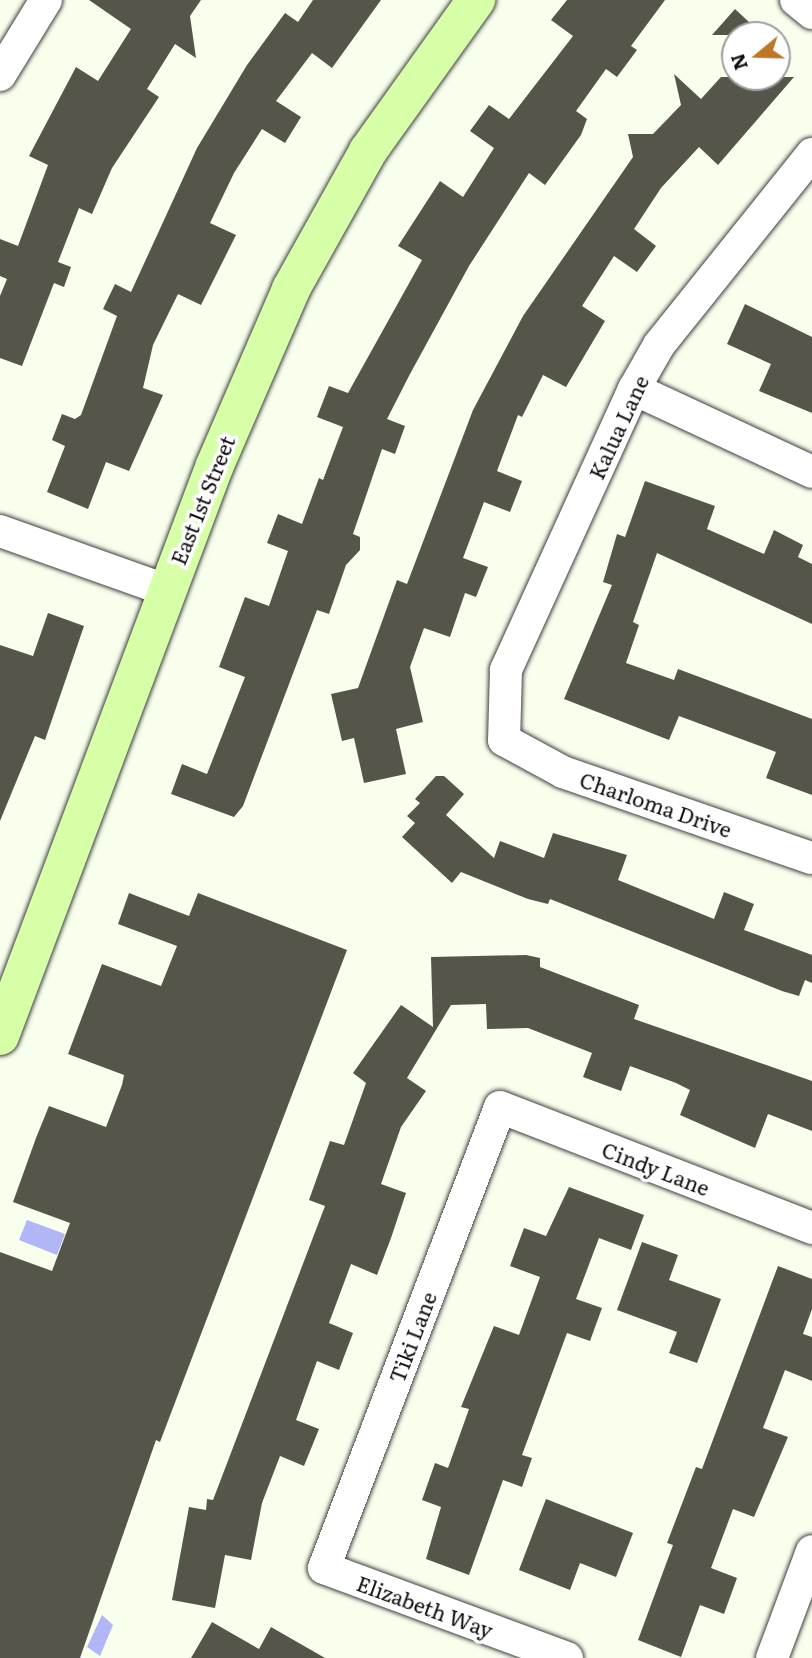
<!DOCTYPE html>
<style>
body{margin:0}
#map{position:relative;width:812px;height:1658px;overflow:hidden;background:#f8ffed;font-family:Literata,serif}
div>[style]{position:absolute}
.water>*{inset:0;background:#b2b5f6}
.building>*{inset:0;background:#565549}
.roads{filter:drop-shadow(0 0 2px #404040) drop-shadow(0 0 2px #404040)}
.minor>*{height:32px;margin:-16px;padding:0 16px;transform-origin:16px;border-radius:16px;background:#fff}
.secondary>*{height:38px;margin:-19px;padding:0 19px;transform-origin:19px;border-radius:19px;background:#d6ffa8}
span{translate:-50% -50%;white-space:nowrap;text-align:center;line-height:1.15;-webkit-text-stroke:7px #fff;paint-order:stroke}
.street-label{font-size:21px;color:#0d0d0d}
.north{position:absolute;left:721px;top:21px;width:70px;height:70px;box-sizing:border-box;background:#fff;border:2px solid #9e9e9e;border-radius:50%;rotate:251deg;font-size:19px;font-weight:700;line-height:28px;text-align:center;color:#0d0d0d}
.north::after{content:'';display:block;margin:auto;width:24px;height:32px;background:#bd7725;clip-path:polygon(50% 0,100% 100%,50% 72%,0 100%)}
</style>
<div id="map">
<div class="water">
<i style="clip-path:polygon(27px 1220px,65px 1234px,57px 1255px,19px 1240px)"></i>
<i style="clip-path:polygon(102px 1615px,113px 1625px,100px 1656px,87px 1647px)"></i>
</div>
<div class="building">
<i style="clip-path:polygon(89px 0,201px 0,190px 16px,196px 58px,175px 44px,147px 89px,159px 97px,112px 168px,92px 214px,79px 208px,58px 262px,71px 267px,64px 287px,54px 283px,22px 366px,0 358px,0 296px,7px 279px,0 276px,0 239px,18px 246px,48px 165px,29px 156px,76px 67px,98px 81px,131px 29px)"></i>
<i style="clip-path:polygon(313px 0,381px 0,332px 68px,312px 53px,276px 101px,301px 117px,285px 143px,262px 129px,234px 173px,210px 223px,236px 235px,201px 305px,178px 294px,153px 345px,143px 388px,163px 395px,129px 471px,106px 462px,88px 509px,47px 492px,65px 446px,52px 440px,62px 414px,75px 419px,81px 415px,117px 316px,103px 309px,115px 284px,131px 292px,197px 148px,247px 65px,285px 13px,298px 22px)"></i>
<i style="clip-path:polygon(567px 0,665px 0,631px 46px,637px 50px,617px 77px,606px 69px,576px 111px,587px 119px,581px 135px,545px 185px,529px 173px,469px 266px,410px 374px,387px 419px,405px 426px,395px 454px,382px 449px,353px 534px,360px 537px,360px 550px,346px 565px,329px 614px,317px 610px,243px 806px,234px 817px,171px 794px,182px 764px,207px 774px,245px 677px,219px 667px,245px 597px,269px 606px,288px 551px,267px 543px,278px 514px,302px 524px,319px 478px,323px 480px,343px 427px,317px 417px,329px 386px,348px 393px,422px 260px,398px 246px,440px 181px,463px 197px,494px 148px,470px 131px,489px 105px,509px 119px,573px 36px,551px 20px)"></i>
<i style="clip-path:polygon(735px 9px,763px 35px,712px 35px)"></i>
<i style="clip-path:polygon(674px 74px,701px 99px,721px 77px,794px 77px,718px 165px,699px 147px,661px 188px,634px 229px,656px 246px,637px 272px,614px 256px,582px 306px,605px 321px,566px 387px,543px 375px,522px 417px,518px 415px,497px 471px,522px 481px,510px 512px,484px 502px,463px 558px,488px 567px,476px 597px,465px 593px,450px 637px,424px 628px,410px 667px,423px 722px,396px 729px,406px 774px,364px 783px,354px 738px,342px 741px,331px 694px,358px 688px,397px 580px,407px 584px,473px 410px,523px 316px,633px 157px,628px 134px,653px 134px,681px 105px)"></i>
<i style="clip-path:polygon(745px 304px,812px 337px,812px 413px,759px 391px,771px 364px,727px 344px)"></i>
<i style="clip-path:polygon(645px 481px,715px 506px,707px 529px,764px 554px,774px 530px,803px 545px,798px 557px,812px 564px,812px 624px,657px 553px,633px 622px,639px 625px,626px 663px,674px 680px,678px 669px,812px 719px,812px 795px,766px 778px,776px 752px,679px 716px,669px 740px,564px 699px,612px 585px,603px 582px,617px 534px,625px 537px)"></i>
<i style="clip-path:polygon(48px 613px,84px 626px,45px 740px,35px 736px,0 821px,0 645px,33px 656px)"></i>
<i style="clip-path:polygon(436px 776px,444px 776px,464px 794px,446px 815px,494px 858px,500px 841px,544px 858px,553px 833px,627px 855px,618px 880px,714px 919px,724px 892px,754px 904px,744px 930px,812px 955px,812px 983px,805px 980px,799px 996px,782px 991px,550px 899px,548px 904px,528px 899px,461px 872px,452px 883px,402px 837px,415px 823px,407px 816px,420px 803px,415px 799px)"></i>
<i style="clip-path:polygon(129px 893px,189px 916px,198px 893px,347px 950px,160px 1442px,156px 1440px,80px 1658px,0 1658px,0 1252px,52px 1271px,70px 1223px,13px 1202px,36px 1138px,49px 1106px,106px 1127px,122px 1085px,124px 1075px,68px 1054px,102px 964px,161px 986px,177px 946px,118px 924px)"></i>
<i style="clip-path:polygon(526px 955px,540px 958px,540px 967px,639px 1005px,634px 1019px,812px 1081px,812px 1131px,768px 1114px,755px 1148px,680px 1115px,690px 1090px,676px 1083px,630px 1066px,621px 1091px,583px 1077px,592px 1053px,528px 1028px,487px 1029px,486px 1004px,451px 1005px,407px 1078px,426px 1091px,401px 1127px,381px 1184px,406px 1193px,391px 1238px,377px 1275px,351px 1264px,329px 1323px,353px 1333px,339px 1370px,317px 1361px,296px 1420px,319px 1429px,304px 1466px,280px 1456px,262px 1503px,251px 1560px,225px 1555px,215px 1608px,172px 1600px,189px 1507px,206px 1510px,207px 1499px,213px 1500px,325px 1206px,309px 1200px,330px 1141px,344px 1145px,366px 1083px,353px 1073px,401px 1005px,433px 1027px,431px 957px)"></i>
<i style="clip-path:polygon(569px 1187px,644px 1215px,631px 1250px,599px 1238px,576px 1299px,602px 1308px,590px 1341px,567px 1333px,522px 1455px,532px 1458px,522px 1487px,503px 1480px,469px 1575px,426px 1559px,441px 1507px,422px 1500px,435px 1463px,448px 1468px,469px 1409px,461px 1407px,494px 1326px,519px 1335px,540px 1277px,510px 1266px,524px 1228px,546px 1236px)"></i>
<i style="clip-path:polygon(642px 1242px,678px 1255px,669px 1280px,721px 1299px,697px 1363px,669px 1353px,677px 1332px,617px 1310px)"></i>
<i style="clip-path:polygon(778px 1266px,812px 1279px,812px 1309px,803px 1334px,812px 1337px,812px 1381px,785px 1370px,763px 1428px,788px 1437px,754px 1517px,733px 1509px,711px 1568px,737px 1578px,724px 1614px,700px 1605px,681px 1657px,638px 1640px,673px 1545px,667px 1543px,696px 1467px,702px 1469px)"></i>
<i style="clip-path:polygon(546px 1499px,633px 1533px,616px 1577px,580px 1563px,570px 1590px,519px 1570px)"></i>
<i style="clip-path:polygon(212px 1622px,259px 1649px,271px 1627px,325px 1658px,191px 1658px)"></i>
</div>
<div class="roads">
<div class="minor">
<i style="left:796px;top:0;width:21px;rotate:39deg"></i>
<i style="left:0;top:75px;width:88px;rotate:-58.5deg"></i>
<i style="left:812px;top:154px;width:245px;rotate:128.7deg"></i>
<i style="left:659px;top:345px;width:51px;rotate:119.6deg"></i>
<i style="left:634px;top:389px;width:309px;rotate:114.5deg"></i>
<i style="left:506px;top:670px;width:70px;rotate:91.6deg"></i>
<i style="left:504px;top:740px;width:67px;rotate:28.5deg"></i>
<i style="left:563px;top:772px;width:263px;rotate:19.1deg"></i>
<i style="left:634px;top:389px;width:196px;rotate:25deg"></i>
<i style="left:0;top:531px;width:176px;rotate:19.6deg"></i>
<i style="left:567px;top:1658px;width:259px;rotate:-159.7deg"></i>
<i style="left:324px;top:1568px;width:493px;rotate:-69.1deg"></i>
<i style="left:500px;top:1107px;width:335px;rotate:21.2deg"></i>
<i style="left:772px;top:1658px;width:114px;rotate:-69.5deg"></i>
</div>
<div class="secondary">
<i style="left:0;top:1036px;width:610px;rotate:-69.37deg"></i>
<i style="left:215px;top:465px;width:192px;rotate:-66.6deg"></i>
<i style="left:291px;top:289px;width:158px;rotate:-60.8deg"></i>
<i style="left:368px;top:151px;width:186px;rotate:-54.4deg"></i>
</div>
</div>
<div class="street-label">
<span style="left:618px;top:427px;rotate:-65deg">Kalua Lane</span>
<span style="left:202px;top:500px;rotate:-68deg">East 1st Street</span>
<span style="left:656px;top:804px;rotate:19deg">Charloma Drive</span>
<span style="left:656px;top:1168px;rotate:21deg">Cindy Lane</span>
<span style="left:412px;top:1337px;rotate:-69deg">Tiki Lane</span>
<span style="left:425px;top:1606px;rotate:20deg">Elizabeth Way</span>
</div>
<div class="north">N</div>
</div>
